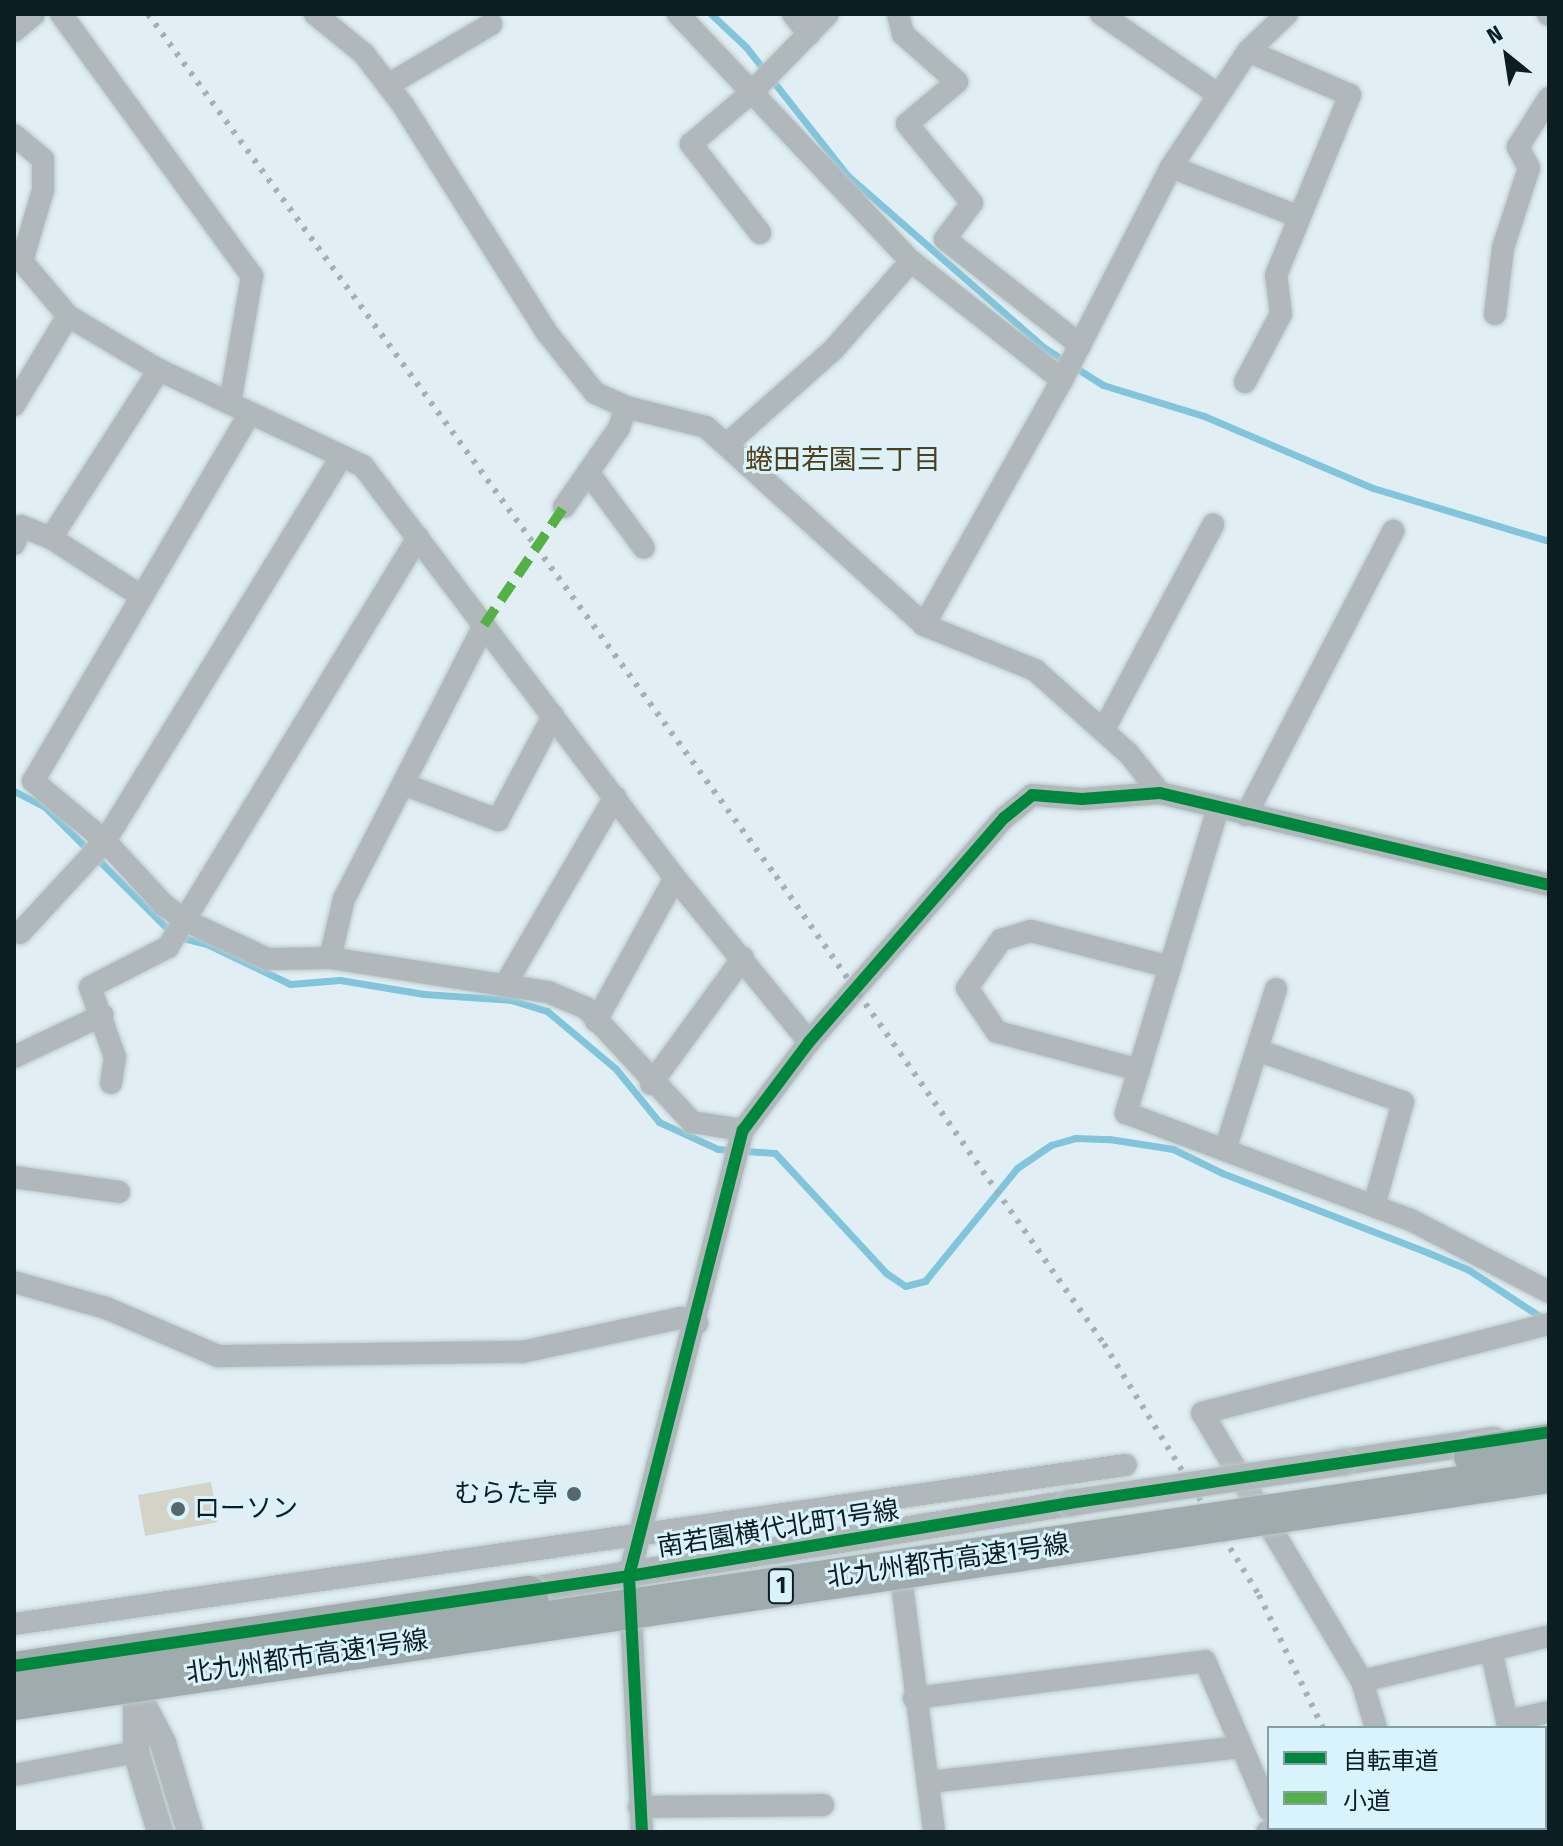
<!DOCTYPE html>
<meta charset="utf-8">
<style>
body{margin:0}
#map{position:relative;width:1563px;height:1846px;overflow:hidden;background:#e1eff4;font-family:"Fira Sans Condensed","Noto Sans JP",sans-serif}
div>[style]{position:absolute}
.stream>*{height:7px;margin:-3.5px;padding:0 3.5px;transform-origin:3.5px;border-radius:3.5px;background:#80c5db}
.building>*{inset:0;background:#d4d3c8}
.roads{filter:drop-shadow(0 0 2px #bcc9cd) drop-shadow(0 0 2px #bcc9cd)}
.minor>*{height:22px;margin:-11px;padding:0 11px;transform-origin:11px;border-radius:11px;background:#b1b8bb}
.tertiary>*{height:26px;margin:-13px;padding:0 13px;transform-origin:13px;border-radius:13px;background:#b1b8bb}
.rail>*{height:6px;margin-top:-3px;transform-origin:0;background:repeating-linear-gradient(90deg,#a6afb3 0 4px,transparent 0 12px)}
.bridges{filter:drop-shadow(0 0 2px #bcc9cd) drop-shadow(0 0 2px #bcc9cd)}
.tertiary-bridge>*{height:26px;margin:-13px;padding:0 13px;transform-origin:13px;border-radius:13px;background:#b1b8bb}
.motorway-bridge>*{height:40px;margin:-20px;padding:0 20px;transform-origin:20px;border-radius:20px;background:#a0abae}
.quiet>*{height:10px;margin-top:-5px;transform-origin:0;background:repeating-linear-gradient(90deg,#54b145 0 20px,transparent 0 30px)}
.cycleway>*{height:12px;margin:-6px;padding:0 6px;transform-origin:6px;border-radius:6px;background:#00873e}
.dots>*{width:22px;height:22px;translate:-50% -50%;box-sizing:border-box;border:4px solid #d9f3fc;border-radius:50%}
span{translate:-50% -50%;white-space:nowrap;text-align:center;line-height:1.15;-webkit-text-stroke:6px #d9f3fc;paint-order:stroke}
.shield-label span{padding:2px 6px;background:#d9f3fc;border:2px solid;border-radius:6px;-webkit-text-stroke-width:0}
.shield-label{font-size:24px;color:#0d1e23;font-weight:700}
.poi-label{font-size:26px;color:#0d1e23}
.right{translate:-100% -50%;text-align:right}
.left{translate:0 -50%;text-align:left}
.street-label{font-size:26px;color:#0d1e23}
.neighbourhood-label{font-size:28px;color:#523e18}
.frame{position:absolute;inset:0;border:16px solid #0d1e23;pointer-events:none}
.legend{position:absolute;left:1267px;top:1726px;width:280px;height:104px;box-sizing:border-box;background:#d9f3fc;border:2px solid #879ea5;margin:0;padding:10px 14px;list-style:none;font-size:24px;color:#0d1e23}
.legend li{display:flex;align-items:center;gap:16px;height:40px}
.legend b{width:40px;border:2px solid #879ea5}
.north{position:absolute;left:1467px;top:16px;width:80px;height:80px;-webkit-text-stroke:6px #d9f3fc;paint-order:stroke;rotate:330deg;font-size:22px;font-weight:700;line-height:32px;text-align:center;color:#0d1e23}
.north::after{content:'';display:block;margin:auto;width:28px;height:36px;background:#0d1e23;clip-path:polygon(50% 0,100% 100%,50% 72%,0 100%)}
</style>
<div id="map">
<div class="stream">
<i style="left:711px;top:14px;width:48px;rotate:43.3deg"></i>
<i style="left:746px;top:47px;width:164px;rotate:51.7deg"></i>
<i style="left:848px;top:176px;width:259px;rotate:41.2deg"></i>
<i style="left:1043px;top:347px;width:71px;rotate:32.3deg"></i>
<i style="left:1103px;top:385px;width:106px;rotate:17.1deg"></i>
<i style="left:1204px;top:416px;width:184px;rotate:23.1deg"></i>
<i style="left:1373px;top:488px;width:184px;rotate:16.8deg"></i>
<i style="left:14px;top:791px;width:35px;rotate:27deg"></i>
<i style="left:45px;top:807px;width:183px;rotate:44.8deg"></i>
<i style="left:175px;top:936px;width:33px;rotate:14deg"></i>
<i style="left:207px;top:944px;width:92px;rotate:25.7deg"></i>
<i style="left:290px;top:984px;width:50px;rotate:-4.6deg"></i>
<i style="left:340px;top:980px;width:85px;rotate:9.5deg"></i>
<i style="left:424px;top:994px;width:87px;rotate:3.9deg"></i>
<i style="left:511px;top:1000px;width:38px;rotate:17deg"></i>
<i style="left:547px;top:1011px;width:90px;rotate:40deg"></i>
<i style="left:616px;top:1069px;width:68px;rotate:50.9deg"></i>
<i style="left:659px;top:1122px;width:65px;rotate:24.6deg"></i>
<i style="left:718px;top:1149px;width:57px;rotate:4deg"></i>
<i style="left:775px;top:1153px;width:163px;rotate:47.2deg"></i>
<i style="left:886px;top:1273px;width:23px;rotate:34deg"></i>
<i style="left:905px;top:1286px;width:21px;rotate:-14deg"></i>
<i style="left:925px;top:1281px;width:146px;rotate:-50.8deg"></i>
<i style="left:1017px;top:1168px;width:41px;rotate:-34.1deg"></i>
<i style="left:1051px;top:1145px;width:25px;rotate:-16deg"></i>
<i style="left:1075px;top:1138px;width:34px;rotate:2deg"></i>
<i style="left:1109px;top:1139px;width:65px;rotate:8.9deg"></i>
<i style="left:1173px;top:1149px;width:55px;rotate:26.1deg"></i>
<i style="left:1222px;top:1173px;width:222px;rotate:21.1deg"></i>
<i style="left:1429px;top:1253px;width:43px;rotate:23deg"></i>
<i style="left:1469px;top:1270px;width:90px;rotate:33.2deg"></i>
</div>
<div class="building">
<i style="clip-path:polygon(211px 1482px,218px 1522px,145px 1536px,138px 1495px)"></i>
</div>
<div class="roads">
<div class="minor">
<i style="left:61px;top:14px;width:324px;rotate:53.9deg"></i>
<i style="left:252px;top:276px;width:129px;rotate:99.8deg"></i>
<i style="left:315px;top:14px;width:63px;rotate:39.2deg"></i>
<i style="left:364px;top:54px;width:64px;rotate:52.6deg"></i>
<i style="left:403px;top:105px;width:271px;rotate:57.7deg"></i>
<i style="left:548px;top:334px;width:75px;rotate:51.5deg"></i>
<i style="left:595px;top:393px;width:34px;rotate:24deg"></i>
<i style="left:626px;top:407px;width:82px;rotate:14deg"></i>
<i style="left:706px;top:427px;width:294px;rotate:42.2deg"></i>
<i style="left:924px;top:625px;width:120px;rotate:22.1deg"></i>
<i style="left:1035px;top:670px;width:126px;rotate:41.8deg"></i>
<i style="left:1129px;top:754px;width:50px;rotate:51.5deg"></i>
<i style="left:678px;top:14px;width:340px;rotate:46.7deg"></i>
<i style="left:911px;top:261px;width:192px;rotate:38.2deg"></i>
<i style="left:793px;top:14px;width:26px;rotate:51deg"></i>
<i style="left:898px;top:14px;width:21px;rotate:76deg"></i>
<i style="left:903px;top:34px;width:72px;rotate:41.6deg"></i>
<i style="left:957px;top:82px;width:65px;rotate:140deg"></i>
<i style="left:907px;top:124px;width:102px;rotate:50.6deg"></i>
<i style="left:972px;top:203px;width:45px;rotate:126.9deg"></i>
<i style="left:945px;top:239px;width:172px;rotate:38.1deg"></i>
<i style="left:1101px;top:14px;width:143px;rotate:34.5deg"></i>
<i style="left:1548px;top:14px;width:1px;rotate:45deg"></i>
<i style="left:14px;top:31px;width:26px;rotate:-40deg"></i>
<i style="left:388px;top:85px;width:120px;rotate:-30.6deg"></i>
<i style="left:14px;top:135px;width:38px;rotate:40deg"></i>
<i style="left:43px;top:159px;width:31px;rotate:90deg"></i>
<i style="left:43px;top:190px;width:71px;rotate:106.4deg"></i>
<i style="left:1171px;top:167px;width:138px;rotate:21.2deg"></i>
<i style="left:760px;top:233px;width:113px;rotate:-127.8deg"></i>
<i style="left:691px;top:144px;width:82px;rotate:-40.5deg"></i>
<i style="left:753px;top:91px;width:107px;rotate:-45.8deg"></i>
<i style="left:14px;top:252px;width:84px;rotate:49.8deg"></i>
<i style="left:68px;top:316px;width:106px;rotate:30.7deg"></i>
<i style="left:159px;top:370px;width:225px;rotate:25.2deg"></i>
<i style="left:363px;top:466px;width:517px;rotate:52.86deg"></i>
<i style="left:675px;top:878px;width:212px;rotate:50.7deg"></i>
<i style="left:1495px;top:314px;width:66px;rotate:-83.1deg"></i>
<i style="left:1503px;top:248px;width:84px;rotate:-72deg"></i>
<i style="left:1529px;top:168px;width:24px;rotate:-118deg"></i>
<i style="left:1518px;top:147px;width:58px;rotate:-57.7deg"></i>
<i style="left:1245px;top:382px;width:77px;rotate:-62.1deg"></i>
<i style="left:1281px;top:314px;width:39px;rotate:-97deg"></i>
<i style="left:1276px;top:275px;width:195px;rotate:-67.7deg"></i>
<i style="left:1350px;top:95px;width:111px;rotate:-156.7deg"></i>
<i style="left:14px;top:405px;width:104px;rotate:-58.8deg"></i>
<i style="left:250px;top:413px;width:427px;rotate:120.5deg"></i>
<i style="left:33px;top:781px;width:94px;rotate:39.8deg"></i>
<i style="left:105px;top:841px;width:87px;rotate:47.3deg"></i>
<i style="left:164px;top:905px;width:27px;rotate:36deg"></i>
<i style="left:186px;top:921px;width:90px;rotate:24.9deg"></i>
<i style="left:268px;top:959px;width:62px;rotate:-0.9deg"></i>
<i style="left:330px;top:958px;width:221px;rotate:8.9deg"></i>
<i style="left:548px;top:992px;width:41px;rotate:22.8deg"></i>
<i style="left:586px;top:1008px;width:156px;rotate:47.1deg"></i>
<i style="left:692px;top:1122px;width:52px;rotate:8.9deg"></i>
<i style="left:726px;top:445px;width:144px;rotate:-41.6deg"></i>
<i style="left:834px;top:349px;width:117px;rotate:-48.8deg"></i>
<i style="left:588px;top:472px;width:94px;rotate:53.6deg"></i>
<i style="left:564px;top:507px;width:96px;rotate:-55.2deg"></i>
<i style="left:619px;top:428px;width:22px;rotate:-72deg"></i>
<i style="left:51px;top:538px;width:200px;rotate:-57.3deg"></i>
<i style="left:14px;top:544px;width:19px;rotate:-69deg"></i>
<i style="left:21px;top:526px;width:32px;rotate:22deg"></i>
<i style="left:51px;top:538px;width:107px;rotate:32.8deg"></i>
<i style="left:924px;top:625px;width:281px;rotate:-60.6deg"></i>
<i style="left:1062px;top:380px;width:239px;rotate:-62.9deg"></i>
<i style="left:1171px;top:167px;width:139px;rotate:-56.4deg"></i>
<i style="left:1248px;top:51px;width:54px;rotate:-43.5deg"></i>
<i style="left:1103px;top:731px;width:234px;rotate:-61.9deg"></i>
<i style="left:403px;top:784px;width:102px;rotate:20.8deg"></i>
<i style="left:498px;top:820px;width:118px;rotate:-62.1deg"></i>
<i style="left:1218px;top:808px;width:319px;rotate:106.8deg"></i>
<i style="left:1126px;top:1113px;width:304px;rotate:20.6deg"></i>
<i style="left:1411px;top:1220px;width:156px;rotate:27.6deg"></i>
<i style="left:1246px;top:815px;width:320px;rotate:-62.6deg"></i>
<i style="left:20px;top:933px;width:125px;rotate:-47.3deg"></i>
<i style="left:105px;top:841px;width:451px;rotate:-58.4deg"></i>
<i style="left:330px;top:958px;width:61px;rotate:-76.7deg"></i>
<i style="left:344px;top:899px;width:308px;rotate:-62.9deg"></i>
<i style="left:505px;top:985px;width:218px;rotate:-59.7deg"></i>
<i style="left:596px;top:1021px;width:163px;rotate:-61.1deg"></i>
<i style="left:1257px;top:1050px;width:155px;rotate:19.6deg"></i>
<i style="left:1403px;top:1102px;width:108px;rotate:105.6deg"></i>
<i style="left:14px;top:1057px;width:98px;rotate:-25.3deg"></i>
<i style="left:1139px;top:1070px;width:147px;rotate:-165deg"></i>
<i style="left:997px;top:1032px;width:53px;rotate:-124.3deg"></i>
<i style="left:967px;top:988px;width:59px;rotate:-54.7deg"></i>
<i style="left:1001px;top:940px;width:31px;rotate:-17deg"></i>
<i style="left:1031px;top:931px;width:144px;rotate:14.5deg"></i>
<i style="left:111px;top:1083px;width:26px;rotate:-81deg"></i>
<i style="left:115px;top:1057px;width:74px;rotate:-109.7deg"></i>
<i style="left:90px;top:987px;width:88px;rotate:-27.1deg"></i>
<i style="left:168px;top:947px;width:480px;rotate:-58.6deg"></i>
<i style="left:651px;top:1084px;width:156px;rotate:-53.9deg"></i>
<i style="left:1225px;top:1150px;width:169px;rotate:-72.4deg"></i>
<i style="left:14px;top:1177px;width:106px;rotate:8.1deg"></i>
<i style="left:14px;top:1282px;width:96px;rotate:15.8deg"></i>
<i style="left:106px;top:1308px;width:122px;rotate:23.2deg"></i>
<i style="left:218px;top:1356px;width:304px;rotate:-0.8deg"></i>
<i style="left:522px;top:1352px;width:163px;rotate:-12.1deg"></i>
<i style="left:681px;top:1318px;width:17px;rotate:17deg"></i>
<i style="left:901px;top:1577px;width:257px;rotate:82.6deg"></i>
<i style="left:14px;top:1624px;width:1123px;rotate:-8.14deg"></i>
<i style="left:1491px;top:1650px;width:73px;rotate:77.3deg"></i>
<i style="left:1507px;top:1721px;width:43px;rotate:-12.1deg"></i>
<i style="left:1362px;top:1681px;width:192px;rotate:-13.5deg"></i>
<i style="left:914px;top:1698px;width:293px;rotate:-7.2deg"></i>
<i style="left:1205px;top:1661px;width:162px;rotate:66.8deg"></i>
<i style="left:1376px;top:1728px;width:49px;rotate:-106.6deg"></i>
<i style="left:1362px;top:1681px;width:312px;rotate:-120.8deg"></i>
<i style="left:1202px;top:1413px;width:358px;rotate:-14.4deg"></i>
<i style="left:14px;top:1775px;width:124px;rotate:-10.7deg"></i>
<i style="left:929px;top:1782px;width:314px;rotate:-6.4deg"></i>
<i style="left:639px;top:1807px;width:184px;rotate:-0.6deg"></i>
<i style="left:1404px;top:1828px;width:4px;rotate:76deg"></i>
<i style="left:642px;top:1832px;width:256px;rotate:-92.9deg"></i>
<i style="left:629px;top:1576px;width:460px;rotate:-75.7deg"></i>
<i style="left:743px;top:1130px;width:110px;rotate:-53.1deg"></i>
<i style="left:809px;top:1042px;width:297px;rotate:-49deg"></i>
<i style="left:1004px;top:818px;width:36px;rotate:-39deg"></i>
<i style="left:1032px;top:795px;width:50px;rotate:4.6deg"></i>
<i style="left:1082px;top:799px;width:78px;rotate:-4.4deg"></i>
<i style="left:1160px;top:793px;width:400px;rotate:13.3deg"></i>
<i style="left:1267px;top:1832px;width:11px;rotate:-22deg"></i>
</div>
<div class="tertiary">
<i style="left:1343px;top:1462px;width:153px;rotate:-8.3deg"></i>
<i style="left:512px;top:1593px;width:565px;rotate:-9.16deg"></i>
<i style="left:129px;top:1668px;width:23px;rotate:72deg"></i>
<i style="left:136px;top:1690px;width:62px;rotate:90deg"></i>
<i style="left:136px;top:1752px;width:84px;rotate:73.3deg"></i>
<i style="left:139px;top:1697px;width:52px;rotate:62.4deg"></i>
<i style="left:163px;top:1743px;width:93px;rotate:73.1deg"></i>
</div>
</div>
<div class="rail">
<i style="left:148px;top:14px;width:1067px;rotate:53.93deg"></i>
<i style="left:776px;top:876px;width:571px;rotate:54.98deg"></i>
<i style="left:1104px;top:1344px;width:295px;rotate:58.3deg"></i>
<i style="left:1259px;top:1595px;width:148px;rotate:64.3deg"></i>
<i style="left:1370px;top:1828px;width:4px;rotate:63deg"></i>
</div>
<div class="bridges">
<div class="tertiary-bridge">
<i style="left:1070px;top:1503px;width:276px;rotate:-8.5deg"></i>
</div>
<div class="motorway-bridge">
<i style="left:1474px;top:1456px;width:76px;rotate:-9.1deg"></i>
<i style="left:14px;top:1672px;width:520px;rotate:-8.41deg"></i>
<i style="left:14px;top:1700px;width:1552px;rotate:-8.41deg"></i>
</div>
</div>
<div class="quiet">
<i style="left:484px;top:625px;width:143px;rotate:-55.9deg"></i>
</div>
<div class="cycleway">
<i style="left:14px;top:1666px;width:622px;rotate:-8.33deg"></i>
<i style="left:629px;top:1576px;width:447px;rotate:-9.4deg"></i>
<i style="left:1070px;top:1503px;width:484px;rotate:-8.4deg"></i>
<i style="left:642px;top:1832px;width:256px;rotate:-92.9deg"></i>
<i style="left:629px;top:1576px;width:460px;rotate:-75.7deg"></i>
<i style="left:743px;top:1130px;width:110px;rotate:-53.1deg"></i>
<i style="left:809px;top:1042px;width:297px;rotate:-49deg"></i>
<i style="left:1004px;top:818px;width:36px;rotate:-39deg"></i>
<i style="left:1032px;top:795px;width:50px;rotate:4.6deg"></i>
<i style="left:1082px;top:799px;width:78px;rotate:-4.4deg"></i>
<i style="left:1160px;top:793px;width:400px;rotate:13.3deg"></i>
</div>
<div class="dots">
<i style="left:574px;top:1494px;background:#57676c"></i>
<i style="left:178px;top:1509px;background:#57676c"></i>
</div>
<div class="shield-label">
<span style="left:781px;top:1586px">1</span>
</div>
<div class="poi-label">
<span class="right" style="left:558px;top:1494px">むらた亭</span>
<span class="left" style="left:194px;top:1509px">ローソン</span>
</div>
<div class="street-label">
<span style="left:778px;top:1529px;rotate:-9deg">南若園横代北町1号線</span>
<span style="left:948px;top:1561px;rotate:-8deg">北九州都市高速1号線</span>
<span style="left:307px;top:1657px;rotate:-8deg">北九州都市高速1号線</span>
</div>
<div class="neighbourhood-label">
<span style="left:843px;top:460px">蜷田若園三丁目</span>
</div>
<div class="frame"></div>
<ul class="legend">
<li><b style="height:10px;background:#00873e"></b>自転車道</li>
<li><b style="height:10px;background:#54b145"></b>小道</li>
</ul>
<div class="north">N</div>
</div>
